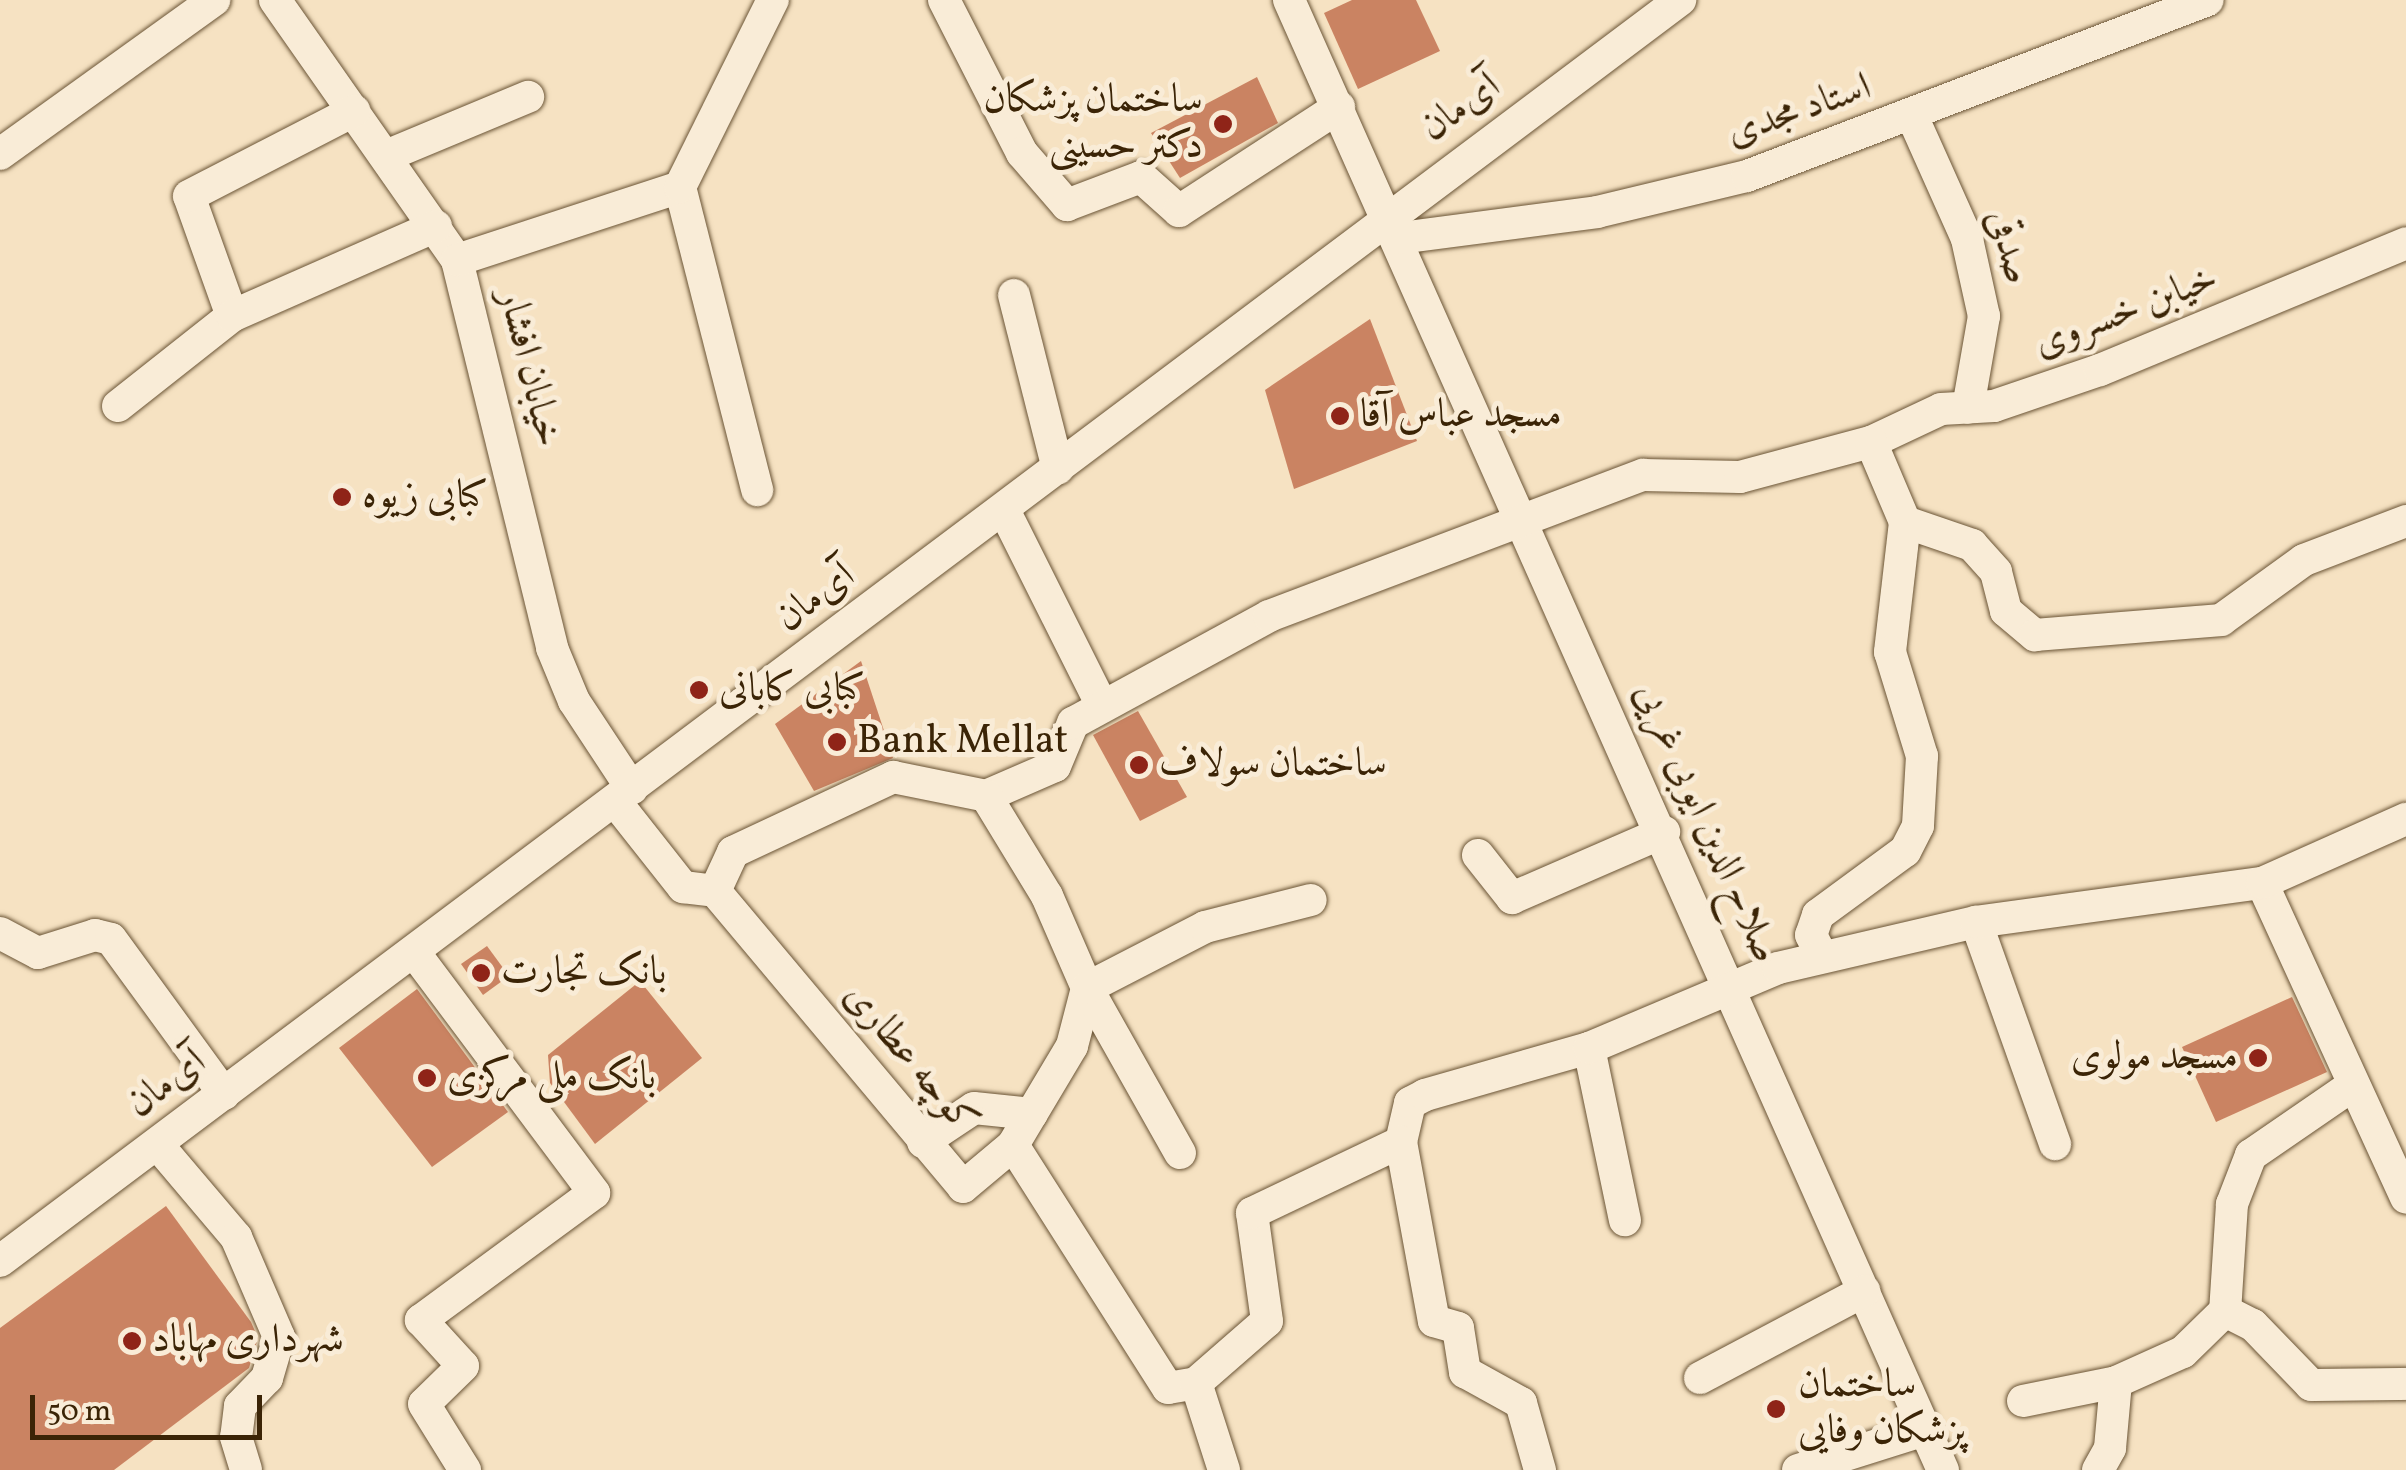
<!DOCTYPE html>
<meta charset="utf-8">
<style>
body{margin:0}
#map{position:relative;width:2406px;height:1470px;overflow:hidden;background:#f6e2c2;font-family:Vollkorn,Amiri,serif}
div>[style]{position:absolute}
.building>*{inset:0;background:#ca8362}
.roads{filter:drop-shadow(0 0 2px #6a5435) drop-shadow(0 0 2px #6a5435)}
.minor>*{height:32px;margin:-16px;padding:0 16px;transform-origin:16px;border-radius:16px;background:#f9ecd7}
.dots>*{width:28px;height:28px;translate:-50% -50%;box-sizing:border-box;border:5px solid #f9ecd7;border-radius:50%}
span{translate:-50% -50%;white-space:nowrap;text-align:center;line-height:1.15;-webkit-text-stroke:10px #f9ecd7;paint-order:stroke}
.poi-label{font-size:40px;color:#3b2406}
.right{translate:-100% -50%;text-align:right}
.left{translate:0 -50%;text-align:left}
.street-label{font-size:40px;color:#3b2406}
.scale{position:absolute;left:30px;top:1395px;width:232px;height:45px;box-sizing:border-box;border:5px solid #3b2406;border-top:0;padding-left:12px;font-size:30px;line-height:35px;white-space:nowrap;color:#3b2406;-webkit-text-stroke:8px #f9ecd7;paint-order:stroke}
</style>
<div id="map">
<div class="building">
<i style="clip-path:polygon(1352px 0,1416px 0,1440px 51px,1358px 89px,1324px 13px)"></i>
<i style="clip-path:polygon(1257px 77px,1278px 123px,1180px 178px,1151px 133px)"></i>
<i style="clip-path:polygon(1370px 319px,1417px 441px,1294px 489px,1265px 390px)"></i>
<i style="clip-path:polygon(861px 661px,893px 758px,814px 791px,775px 724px)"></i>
<i style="clip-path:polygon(1138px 711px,1187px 797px,1140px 821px,1093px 735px)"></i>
<i style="clip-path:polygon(487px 946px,509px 976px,483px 995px,461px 964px)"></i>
<i style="clip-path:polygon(640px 981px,702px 1058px,595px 1144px,550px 1083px,548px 1055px)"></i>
<i style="clip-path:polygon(417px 989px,508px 1112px,432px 1167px,339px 1048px)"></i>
<i style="clip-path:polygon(2292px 997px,2327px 1072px,2216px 1122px,2182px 1047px)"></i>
<i style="clip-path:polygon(166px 1206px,251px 1322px,258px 1338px,249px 1368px,114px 1470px,0 1470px,0 1328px)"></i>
</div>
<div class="roads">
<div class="minor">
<i style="left:275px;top:0;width:317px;rotate:55deg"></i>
<i style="left:457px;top:260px;width:399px;rotate:76.2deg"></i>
<i style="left:552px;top:648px;width:57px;rotate:67.5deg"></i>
<i style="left:574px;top:701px;width:105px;rotate:56.6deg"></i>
<i style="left:944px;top:0;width:172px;rotate:63deg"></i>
<i style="left:1022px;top:153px;width:69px;rotate:49.1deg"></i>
<i style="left:1067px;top:205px;width:79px;rotate:-20.7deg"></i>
<i style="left:1141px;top:177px;width:51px;rotate:41.8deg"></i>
<i style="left:1179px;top:211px;width:191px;rotate:-33deg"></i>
<i style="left:1289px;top:0;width:1609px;rotate:66.02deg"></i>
<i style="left:1913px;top:118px;width:133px;rotate:65.9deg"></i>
<i style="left:1967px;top:239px;width:79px;rotate:77.6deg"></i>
<i style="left:1984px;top:316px;width:93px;rotate:99.9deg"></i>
<i style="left:0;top:154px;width:264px;rotate:-35.7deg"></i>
<i style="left:386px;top:156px;width:154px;rotate:-22.6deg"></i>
<i style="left:680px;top:187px;width:313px;rotate:75.7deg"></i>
<i style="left:1400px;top:238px;width:199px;rotate:-7.5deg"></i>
<i style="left:1597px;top:212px;width:154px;rotate:-13.5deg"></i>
<i style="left:1747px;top:176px;width:493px;rotate:-20.9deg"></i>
<i style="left:457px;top:260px;width:235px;rotate:-18.1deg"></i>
<i style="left:680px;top:187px;width:209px;rotate:-63.6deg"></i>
<i style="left:1014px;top:295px;width:179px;rotate:75.8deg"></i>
<i style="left:232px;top:316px;width:127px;rotate:-109.7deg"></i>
<i style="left:189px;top:196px;width:186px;rotate:-27.3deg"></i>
<i style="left:118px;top:406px;width:145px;rotate:-38.3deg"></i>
<i style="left:232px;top:316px;width:223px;rotate:-23.8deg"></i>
<i style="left:1871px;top:442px;width:77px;rotate:-25.2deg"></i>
<i style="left:1941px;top:409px;width:53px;rotate:-3.2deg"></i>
<i style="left:1994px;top:406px;width:112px;rotate:-18.8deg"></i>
<i style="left:2100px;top:370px;width:331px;rotate:-22.5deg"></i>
<i style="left:1004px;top:510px;width:219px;rotate:63.4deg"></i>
<i style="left:1905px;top:522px;width:71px;rotate:18.9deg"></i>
<i style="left:1972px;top:545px;width:36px;rotate:48deg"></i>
<i style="left:1996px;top:572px;width:40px;rotate:75.6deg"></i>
<i style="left:2006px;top:611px;width:38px;rotate:40deg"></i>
<i style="left:2035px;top:635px;width:187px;rotate:-4.6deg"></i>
<i style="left:2221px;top:620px;width:102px;rotate:-35.9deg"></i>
<i style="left:2304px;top:560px;width:109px;rotate:-20.9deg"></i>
<i style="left:986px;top:796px;width:75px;rotate:-23.5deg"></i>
<i style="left:1055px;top:766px;width:47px;rotate:-67.3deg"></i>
<i style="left:1073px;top:723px;width:223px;rotate:-28.6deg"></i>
<i style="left:1269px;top:616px;width:400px;rotate:-20.7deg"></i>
<i style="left:1643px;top:475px;width:97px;rotate:1.2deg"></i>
<i style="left:1740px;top:477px;width:136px;rotate:-15deg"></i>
<i style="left:1871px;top:442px;width:87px;rotate:67deg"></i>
<i style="left:1905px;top:522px;width:131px;rotate:96.6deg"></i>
<i style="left:1890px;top:652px;width:109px;rotate:72.9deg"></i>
<i style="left:1922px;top:756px;width:70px;rotate:93.3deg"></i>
<i style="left:1918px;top:826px;width:28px;rotate:117deg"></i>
<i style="left:1905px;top:851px;width:108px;rotate:143.7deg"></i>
<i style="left:1818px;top:915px;width:21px;rotate:109deg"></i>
<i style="left:1811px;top:935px;width:22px;rotate:63deg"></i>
<i style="left:615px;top:801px;width:110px;rotate:51.7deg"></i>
<i style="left:683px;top:887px;width:32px;rotate:7deg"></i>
<i style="left:715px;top:891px;width:386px;rotate:50deg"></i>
<i style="left:963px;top:1187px;width:65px;rotate:-40deg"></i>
<i style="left:1013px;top:1145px;width:288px;rotate:57.5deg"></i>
<i style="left:1168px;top:1388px;width:28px;rotate:-10deg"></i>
<i style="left:1478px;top:855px;width:55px;rotate:51.7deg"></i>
<i style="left:1512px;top:898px;width:166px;rotate:-23.5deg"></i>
<i style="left:2262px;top:883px;width:346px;rotate:65.4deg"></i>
<i style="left:715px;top:891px;width:43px;rotate:-65.2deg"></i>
<i style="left:733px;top:852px;width:177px;rotate:-25.1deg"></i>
<i style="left:893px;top:777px;width:95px;rotate:11.5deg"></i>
<i style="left:986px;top:796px;width:117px;rotate:58.6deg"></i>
<i style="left:1047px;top:896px;width:100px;rotate:66.5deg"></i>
<i style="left:1087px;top:988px;width:60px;rotate:104.5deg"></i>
<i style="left:1072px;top:1046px;width:115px;rotate:120.8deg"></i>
<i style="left:1976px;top:922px;width:236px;rotate:70.4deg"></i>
<i style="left:0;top:933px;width:43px;rotate:27.8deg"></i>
<i style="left:38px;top:953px;width:60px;rotate:-17.5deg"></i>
<i style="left:95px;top:935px;width:16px;rotate:14deg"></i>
<i style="left:111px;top:939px;width:192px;rotate:53.9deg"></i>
<i style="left:414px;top:952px;width:301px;rotate:53.2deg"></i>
<i style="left:594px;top:1193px;width:215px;rotate:143.7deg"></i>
<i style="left:421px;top:1320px;width:62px;rotate:47.6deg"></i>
<i style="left:463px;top:1366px;width:54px;rotate:135.7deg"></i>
<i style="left:424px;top:1404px;width:78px;rotate:58.2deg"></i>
<i style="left:1589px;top:1048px;width:176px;rotate:78.2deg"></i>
<i style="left:2353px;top:1085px;width:124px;rotate:145.5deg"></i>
<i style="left:2251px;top:1155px;width:53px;rotate:111.2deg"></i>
<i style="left:2232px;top:1204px;width:107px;rotate:93.7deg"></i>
<i style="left:2225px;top:1311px;width:31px;rotate:27deg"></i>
<i style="left:2253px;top:1325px;width:83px;rotate:46deg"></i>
<i style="left:2311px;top:1385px;width:95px;rotate:-0.6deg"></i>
<i style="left:923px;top:1142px;width:61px;rotate:-33.7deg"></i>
<i style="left:974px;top:1108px;width:58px;rotate:5.9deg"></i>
<i style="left:1401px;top:1142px;width:40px;rotate:-77deg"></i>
<i style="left:1410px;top:1103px;width:17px;rotate:-28deg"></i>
<i style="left:1425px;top:1095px;width:171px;rotate:-16deg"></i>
<i style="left:1589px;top:1048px;width:205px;rotate:-22.9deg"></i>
<i style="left:1778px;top:968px;width:203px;rotate:-13.1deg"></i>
<i style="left:1976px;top:922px;width:289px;rotate:-7.8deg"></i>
<i style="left:2262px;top:883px;width:158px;rotate:-24deg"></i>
<i style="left:158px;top:1145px;width:121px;rotate:49.7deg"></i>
<i style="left:236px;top:1237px;width:109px;rotate:66.7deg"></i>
<i style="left:279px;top:1337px;width:43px;rotate:106.3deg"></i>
<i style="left:267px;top:1378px;width:39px;rotate:134deg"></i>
<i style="left:240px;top:1406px;width:31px;rotate:97deg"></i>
<i style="left:236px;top:1437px;width:34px;rotate:73deg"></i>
<i style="left:1180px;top:1153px;width:189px;rotate:-119.4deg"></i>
<i style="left:1087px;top:988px;width:133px;rotate:-27.3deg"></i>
<i style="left:1205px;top:927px;width:109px;rotate:-14.3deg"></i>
<i style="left:0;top:1261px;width:2101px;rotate:-36.89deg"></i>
<i style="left:1700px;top:1378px;width:186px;rotate:-27.9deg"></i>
<i style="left:2023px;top:1401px;width:95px;rotate:-11.5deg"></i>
<i style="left:1224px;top:1470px;width:91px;rotate:-107.8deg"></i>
<i style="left:1196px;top:1383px;width:94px;rotate:-41.1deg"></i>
<i style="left:1267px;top:1321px;width:109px;rotate:-97.9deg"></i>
<i style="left:1252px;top:1213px;width:165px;rotate:-25.5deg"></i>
<i style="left:1401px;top:1142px;width:182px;rotate:79.6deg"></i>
<i style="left:1434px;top:1321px;width:25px;rotate:16deg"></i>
<i style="left:1458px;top:1328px;width:45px;rotate:81deg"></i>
<i style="left:1465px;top:1372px;width:64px;rotate:29deg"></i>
<i style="left:1521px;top:1403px;width:70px;rotate:74.2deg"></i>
<i style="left:1798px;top:1470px;width:133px;rotate:-17.5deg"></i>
<i style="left:2098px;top:1470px;width:25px;rotate:-61deg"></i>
<i style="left:2110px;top:1448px;width:66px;rotate:-84.8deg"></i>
<i style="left:2116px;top:1382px;width:73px;rotate:-24.1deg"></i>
<i style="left:2183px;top:1352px;width:59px;rotate:-44.3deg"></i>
</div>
</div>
<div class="dots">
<i style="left:1223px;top:124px;background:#8f2418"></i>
<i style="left:1340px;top:416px;background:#8f2418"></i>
<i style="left:342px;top:497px;background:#8f2418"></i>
<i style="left:699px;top:690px;background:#8f2418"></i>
<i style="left:837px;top:742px;background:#8f2418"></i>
<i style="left:1139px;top:765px;background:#8f2418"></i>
<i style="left:481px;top:973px;background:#8f2418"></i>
<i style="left:2258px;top:1058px;background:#8f2418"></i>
<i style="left:427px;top:1078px;background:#8f2418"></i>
<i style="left:132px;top:1341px;background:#8f2418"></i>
<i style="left:1776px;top:1409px;background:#8f2418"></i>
</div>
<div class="poi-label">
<span class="right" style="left:1203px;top:124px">ساختمان پزشکان<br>دکتر حسینی</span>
<span class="left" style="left:1360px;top:416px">مسجد عباس آقا</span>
<span class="left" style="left:362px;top:497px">کبابى زیوه</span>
<span class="left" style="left:719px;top:690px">کبابی کابانی</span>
<span class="left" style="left:857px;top:742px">Bank Mellat</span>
<span class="left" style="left:1159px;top:765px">ساختمان سولاف</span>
<span class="left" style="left:501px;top:973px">بانک تجارت</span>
<span class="right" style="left:2238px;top:1058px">مسجد مولوی</span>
<span class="left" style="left:447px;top:1078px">بانک ملی مرکزی</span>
<span class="left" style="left:152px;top:1341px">شهرداری مهاباد</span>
<span class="left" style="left:1798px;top:1409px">ساختمان<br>پزشکان وفایی</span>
</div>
<div class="street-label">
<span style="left:1461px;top:108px;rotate:-36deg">آی‌مان</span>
<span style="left:1799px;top:111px;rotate:-19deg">استاد مجدی</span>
<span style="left:2008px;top:247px;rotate:74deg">صدقی</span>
<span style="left:2126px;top:312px;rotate:-21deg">خیابن خسروی</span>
<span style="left:529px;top:368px;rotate:76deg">خیابان افشار</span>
<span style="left:816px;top:598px;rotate:-37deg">آی‌مان</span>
<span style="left:1706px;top:823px;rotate:66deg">صلاح الدین ایوبی غریی</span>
<span style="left:910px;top:1059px;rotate:50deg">کوچه عطاری</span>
<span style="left:167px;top:1084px;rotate:-37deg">آی‌مان</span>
</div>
<div class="scale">50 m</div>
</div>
